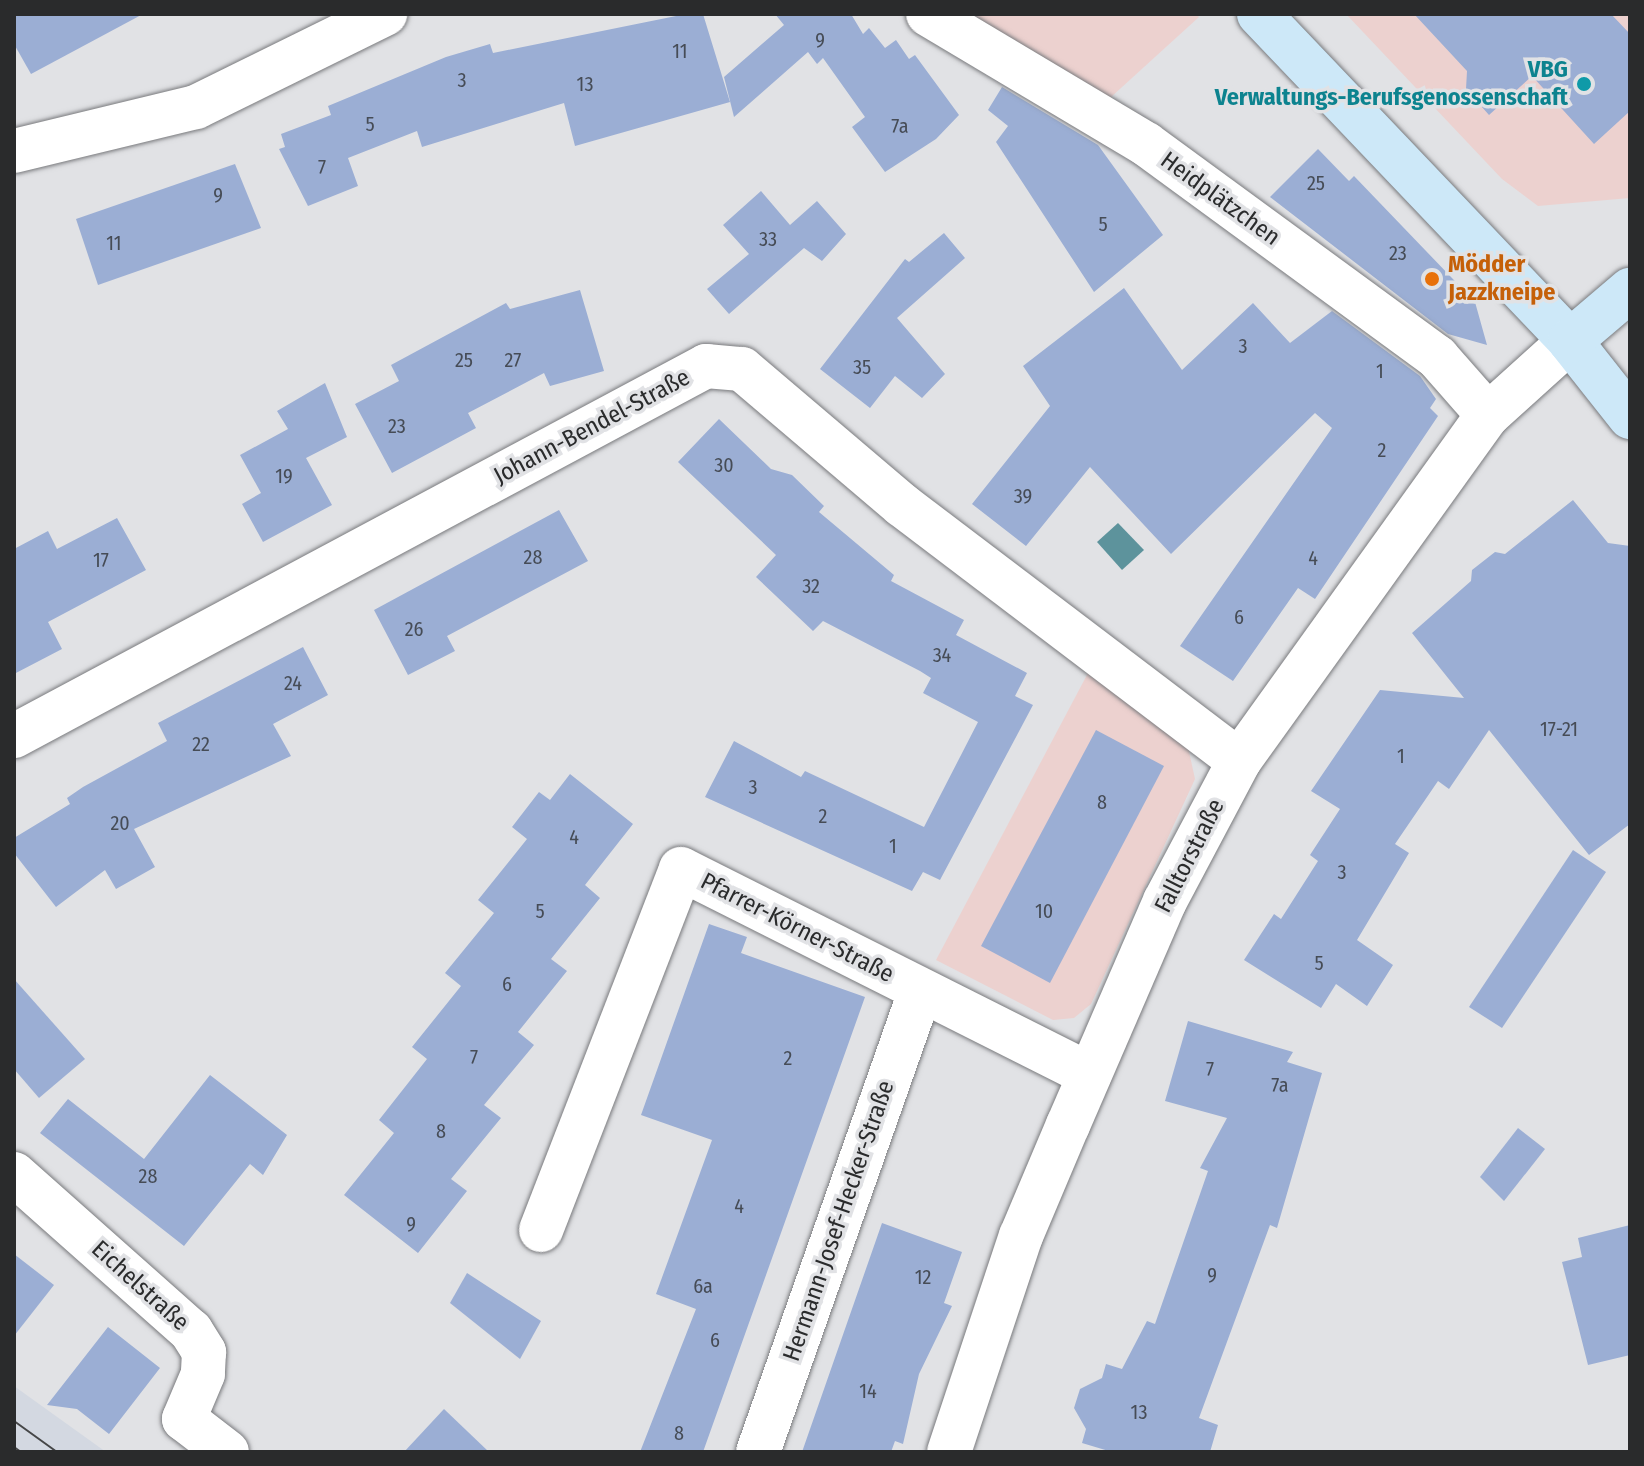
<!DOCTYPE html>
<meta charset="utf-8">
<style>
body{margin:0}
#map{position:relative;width:1644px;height:1466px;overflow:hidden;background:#e1e2e5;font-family:"Fira Sans Condensed",sans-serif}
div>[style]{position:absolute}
.commercial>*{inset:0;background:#ecd1cf}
.built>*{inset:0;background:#d3d8e1}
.water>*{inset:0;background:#5d939c}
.building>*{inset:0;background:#9baed4}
.roads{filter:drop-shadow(0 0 2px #797a7d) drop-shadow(0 0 2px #797a7d)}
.minor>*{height:44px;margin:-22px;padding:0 22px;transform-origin:22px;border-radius:22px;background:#fff}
.secondary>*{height:44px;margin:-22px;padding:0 22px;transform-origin:22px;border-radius:22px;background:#cde8f8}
.tram>*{height:2px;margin:-1px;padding:0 1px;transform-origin:1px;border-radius:1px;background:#454647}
.dots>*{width:22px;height:22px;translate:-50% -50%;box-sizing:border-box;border:4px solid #e1e2e5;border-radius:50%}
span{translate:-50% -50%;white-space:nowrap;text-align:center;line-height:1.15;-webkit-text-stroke:7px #e1e2e5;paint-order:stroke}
.number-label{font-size:20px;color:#464c56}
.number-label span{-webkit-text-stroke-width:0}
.culture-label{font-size:24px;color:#0d838f;font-weight:700}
.right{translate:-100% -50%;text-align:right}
.street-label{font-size:24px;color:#2a2b2c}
.food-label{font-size:24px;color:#c56008;font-weight:700}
.left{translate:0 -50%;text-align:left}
.frame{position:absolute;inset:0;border:16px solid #2a2b2c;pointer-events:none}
</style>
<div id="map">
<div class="commercial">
<i style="clip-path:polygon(957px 14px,1196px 14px,1199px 17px,1110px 98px)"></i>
<i style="clip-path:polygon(1346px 14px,1630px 14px,1630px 198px,1538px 206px,1502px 179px)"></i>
<i style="clip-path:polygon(1088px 673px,1188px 747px,1195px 779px,1091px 1004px,1074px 1018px,1053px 1020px,936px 960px)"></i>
</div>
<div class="built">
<i style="clip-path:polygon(14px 1386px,106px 1452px,14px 1452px)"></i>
</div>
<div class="water">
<i style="clip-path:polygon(1118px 523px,1144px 550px,1122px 570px,1097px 542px)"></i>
</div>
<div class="building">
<i style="clip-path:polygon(14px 14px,143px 14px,31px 74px,14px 44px)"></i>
<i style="clip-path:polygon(686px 14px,703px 14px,730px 102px,575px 146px,564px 103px,422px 147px,417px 131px,348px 158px,358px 186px,308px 206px,279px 149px,285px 147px,281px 134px,331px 115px,328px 106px,446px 57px,490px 44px,493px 53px)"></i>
<i style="clip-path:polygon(775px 14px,851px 14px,863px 34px,869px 28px,885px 48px,896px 40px,909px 59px,915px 55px,959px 115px,936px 139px,885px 172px,852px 127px,865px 117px,823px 58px,817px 64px,808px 52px,734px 117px,724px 77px,784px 25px)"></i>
<i style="clip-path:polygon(1414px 14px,1611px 14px,1630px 34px,1630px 111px,1594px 144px,1532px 76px,1489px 115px,1466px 89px,1467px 71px)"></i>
<i style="clip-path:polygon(1002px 87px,1098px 145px,1163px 235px,1094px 292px,996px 142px,1008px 126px,988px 110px)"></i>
<i style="clip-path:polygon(1318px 149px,1349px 181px,1354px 176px,1475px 302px,1487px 345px,1448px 334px,1270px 197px)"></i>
<i style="clip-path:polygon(235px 164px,261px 228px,98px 285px,76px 219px)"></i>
<i style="clip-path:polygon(761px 191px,790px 225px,817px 201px,846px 234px,822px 261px,804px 248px,729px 314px,707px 289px,749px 254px,723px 225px)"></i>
<i style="clip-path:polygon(944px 233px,965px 258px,897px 318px,945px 374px,922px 398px,895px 376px,870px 408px,820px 369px,905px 259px,909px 262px)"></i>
<i style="clip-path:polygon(1124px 288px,1182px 370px,1253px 303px,1290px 343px,1332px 311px,1420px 376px,1436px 399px,1430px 408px,1438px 416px,1315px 599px,1298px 588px,1233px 681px,1180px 646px,1332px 428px,1315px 413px,1171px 554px,1090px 467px,1026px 546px,972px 504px,1050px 406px,1023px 366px)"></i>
<i style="clip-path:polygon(580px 290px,604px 371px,550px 386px,544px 373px,468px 413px,476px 428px,392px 473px,355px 404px,399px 381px,391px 365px,506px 303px,510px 309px)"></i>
<i style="clip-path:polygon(325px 383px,347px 437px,306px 458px,332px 505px,263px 542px,242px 504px,261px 493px,240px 455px,288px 429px,277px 411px)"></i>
<i style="clip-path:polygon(719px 419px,771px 469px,792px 475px,824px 506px,819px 512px,894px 575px,891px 581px,964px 620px,956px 635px,1027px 673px,1015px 696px,1033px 705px,940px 880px,923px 872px,912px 891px,705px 797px,734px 741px,801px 777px,805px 771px,924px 827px,978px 722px,923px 693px,931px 678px,920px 671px,823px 621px,813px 631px,756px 577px,776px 555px,678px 462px)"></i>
<i style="clip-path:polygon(1573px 500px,1608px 543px,1630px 546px,1630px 824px,1589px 855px,1489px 730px,1449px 789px,1438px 781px,1395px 844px,1409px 853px,1357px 940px,1393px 965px,1367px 1006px,1336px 984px,1321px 1008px,1244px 960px,1274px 914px,1281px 919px,1318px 861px,1310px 855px,1340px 809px,1311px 791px,1380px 690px,1464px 698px,1412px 633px,1471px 581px,1472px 570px,1495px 552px,1505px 554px)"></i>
<i style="clip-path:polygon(559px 510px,588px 561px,447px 636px,455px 651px,408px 675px,374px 610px)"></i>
<i style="clip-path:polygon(117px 518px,146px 570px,48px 622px,62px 649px,14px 674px,14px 549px,48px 531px,57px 549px)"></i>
<i style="clip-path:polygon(303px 647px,328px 695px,273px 724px,291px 756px,134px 829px,155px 867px,116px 889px,105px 870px,56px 907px,14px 853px,14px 838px,70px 804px,67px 798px,83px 787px,167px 741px,158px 723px)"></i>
<i style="clip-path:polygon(1096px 730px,1164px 766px,1050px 983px,981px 946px)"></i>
<i style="clip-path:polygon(570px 774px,633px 824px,585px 885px,600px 898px,551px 959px,567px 971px,518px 1032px,534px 1045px,484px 1105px,501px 1118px,451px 1179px,467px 1191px,418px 1253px,344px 1195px,394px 1133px,379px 1120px,427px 1059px,412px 1047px,461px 986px,445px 973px,494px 913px,478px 900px,527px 839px,512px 827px,539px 792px,550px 800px)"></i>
<i style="clip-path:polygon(1573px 850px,1606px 872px,1502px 1028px,1469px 1007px)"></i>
<i style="clip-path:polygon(709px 924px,747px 937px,741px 953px,865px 997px,703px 1452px,640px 1452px,696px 1309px,656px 1294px,712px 1140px,641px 1115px)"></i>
<i style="clip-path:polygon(14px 979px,85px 1059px,39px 1098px,14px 1069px)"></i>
<i style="clip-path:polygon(1188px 1021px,1293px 1052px,1287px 1062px,1322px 1073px,1277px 1228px,1270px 1225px,1199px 1418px,1218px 1425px,1210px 1452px,1112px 1452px,1082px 1443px,1086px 1429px,1074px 1408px,1080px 1389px,1102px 1378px,1106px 1364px,1122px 1369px,1147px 1321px,1155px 1324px,1208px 1171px,1200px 1168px,1227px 1118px,1165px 1101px)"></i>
<i style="clip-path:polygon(210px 1075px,287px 1135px,263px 1175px,250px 1164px,184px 1246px,40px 1133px,68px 1099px,144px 1159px)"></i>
<i style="clip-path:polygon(1518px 1128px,1545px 1149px,1504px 1201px,1480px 1177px)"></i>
<i style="clip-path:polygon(882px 1223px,962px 1252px,944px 1303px,952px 1306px,919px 1374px,903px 1444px,895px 1441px,891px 1452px,802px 1452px)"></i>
<i style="clip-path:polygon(1630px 1225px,1630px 1355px,1588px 1365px,1562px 1262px,1582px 1257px,1578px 1238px)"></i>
<i style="clip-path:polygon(14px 1254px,54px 1285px,14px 1336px)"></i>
<i style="clip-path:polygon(467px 1273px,541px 1321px,520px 1359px,450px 1303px)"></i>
<i style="clip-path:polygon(108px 1327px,160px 1368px,109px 1434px,77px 1409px,47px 1405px)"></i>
<i style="clip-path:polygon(444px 1409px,489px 1452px,404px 1452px)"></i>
</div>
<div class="roads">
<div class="minor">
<i style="left:928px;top:14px;width:254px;rotate:30.8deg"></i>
<i style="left:1146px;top:144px;width:361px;rotate:36.2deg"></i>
<i style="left:1437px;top:357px;width:77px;rotate:48.7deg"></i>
<i style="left:14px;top:151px;width:187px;rotate:-13.6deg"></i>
<i style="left:196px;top:107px;width:211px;rotate:-26.2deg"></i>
<i style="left:14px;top:736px;width:785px;rotate:-28.13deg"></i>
<i style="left:706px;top:366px;width:36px;rotate:5deg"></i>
<i style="left:742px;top:369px;width:210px;rotate:40.4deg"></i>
<i style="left:902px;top:505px;width:423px;rotate:37.2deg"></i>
<i style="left:14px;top:1174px;width:237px;rotate:41.6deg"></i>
<i style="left:191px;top:1331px;width:25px;rotate:58deg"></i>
<i style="left:204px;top:1352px;width:22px;rotate:93deg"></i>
<i style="left:203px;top:1374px;width:49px;rotate:112.9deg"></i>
<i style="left:184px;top:1419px;width:54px;rotate:37.5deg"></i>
<i style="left:541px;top:1230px;width:387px;rotate:-68.8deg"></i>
<i style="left:681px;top:869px;width:457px;rotate:26.7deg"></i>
<i style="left:758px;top:1452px;width:489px;rotate:-70.6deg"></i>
<i style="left:949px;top:1452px;width:228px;rotate:-71.6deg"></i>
<i style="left:1021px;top:1236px;width:121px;rotate:-67.1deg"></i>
<i style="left:1068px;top:1125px;width:244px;rotate:-66.6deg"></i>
<i style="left:1165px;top:901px;width:158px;rotate:-62.1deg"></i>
<i style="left:1239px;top:761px;width:426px;rotate:-54.3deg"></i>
<i style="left:1488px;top:415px;width:110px;rotate:-42.1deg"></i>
</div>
<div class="secondary">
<i style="left:1259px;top:14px;width:451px;rotate:46.4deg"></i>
<i style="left:1570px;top:341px;width:97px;rotate:51.7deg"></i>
<i style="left:1570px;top:341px;width:79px;rotate:-40.4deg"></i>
</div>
</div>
<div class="tram">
<i style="left:14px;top:1421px;width:53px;rotate:35.8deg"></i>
<i style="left:14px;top:1447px;width:9px;rotate:36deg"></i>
</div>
<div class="dots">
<i style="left:1584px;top:84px;background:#0f9aa8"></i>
<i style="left:1432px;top:279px;background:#e8710a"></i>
</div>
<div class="number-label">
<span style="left:820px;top:40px">9</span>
<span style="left:680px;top:51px">11</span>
<span style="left:462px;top:80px">3</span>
<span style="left:585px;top:84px">13</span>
<span style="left:370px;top:124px">5</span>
<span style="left:900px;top:126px">7a</span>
<span style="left:322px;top:167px">7</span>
<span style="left:1316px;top:183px">25</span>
<span style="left:218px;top:195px">9</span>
<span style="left:1103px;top:224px">5</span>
<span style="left:768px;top:239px">33</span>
<span style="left:114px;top:243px">11</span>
<span style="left:1398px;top:253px">23</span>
<span style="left:1243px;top:346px">3</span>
<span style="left:464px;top:360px">25</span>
<span style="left:513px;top:360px">27</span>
<span style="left:862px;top:367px">35</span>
<span style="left:1380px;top:371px">1</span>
<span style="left:397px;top:426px">23</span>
<span style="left:1382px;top:450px">2</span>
<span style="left:724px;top:465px">30</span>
<span style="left:284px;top:476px">19</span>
<span style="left:1023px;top:496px">39</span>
<span style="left:533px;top:557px">28</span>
<span style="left:1313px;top:558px">4</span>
<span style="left:101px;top:560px">17</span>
<span style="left:811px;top:586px">32</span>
<span style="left:1239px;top:617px">6</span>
<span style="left:414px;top:629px">26</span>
<span style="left:942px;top:655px">34</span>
<span style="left:293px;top:683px">24</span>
<span style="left:1559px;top:729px">17-21</span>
<span style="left:201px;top:744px">22</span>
<span style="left:1401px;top:756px">1</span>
<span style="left:753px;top:787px">3</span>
<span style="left:1102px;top:802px">8</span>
<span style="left:823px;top:816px">2</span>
<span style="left:120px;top:823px">20</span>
<span style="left:574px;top:837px">4</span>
<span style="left:893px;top:846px">1</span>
<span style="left:1342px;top:872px">3</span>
<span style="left:540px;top:911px">5</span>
<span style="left:1044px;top:911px">10</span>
<span style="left:1319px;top:963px">5</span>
<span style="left:507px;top:984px">6</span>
<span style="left:474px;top:1057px">7</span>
<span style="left:788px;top:1058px">2</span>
<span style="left:1210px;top:1069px">7</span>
<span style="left:1280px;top:1085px">7a</span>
<span style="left:441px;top:1131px">8</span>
<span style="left:148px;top:1176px">28</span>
<span style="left:739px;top:1206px">4</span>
<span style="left:411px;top:1224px">9</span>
<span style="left:1212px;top:1275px">9</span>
<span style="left:923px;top:1277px">12</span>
<span style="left:703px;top:1286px">6a</span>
<span style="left:715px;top:1340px">6</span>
<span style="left:868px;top:1391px">14</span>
<span style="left:1139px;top:1412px">13</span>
<span style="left:679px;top:1433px">8</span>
</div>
<div class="culture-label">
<span class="right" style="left:1568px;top:84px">VBG<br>Verwaltungs-Berufsgenossenschaft</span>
</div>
<div class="street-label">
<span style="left:1220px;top:199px;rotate:36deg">Heidplätzchen</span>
<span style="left:592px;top:427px;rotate:-28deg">Johann-Bendel-Straße</span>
<span style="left:1190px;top:856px;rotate:-63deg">Falltorstraße</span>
<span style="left:797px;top:928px;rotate:27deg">Pfarrer-Körner-Straße</span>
<span style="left:839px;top:1221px;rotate:-71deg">Hermann-Josef-Hecker-Straße</span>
<span style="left:140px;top:1286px;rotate:42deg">Eichelstraße</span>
</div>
<div class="food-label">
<span class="left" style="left:1448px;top:279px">Mödder<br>Jazzkneipe</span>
</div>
<div class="frame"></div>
</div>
